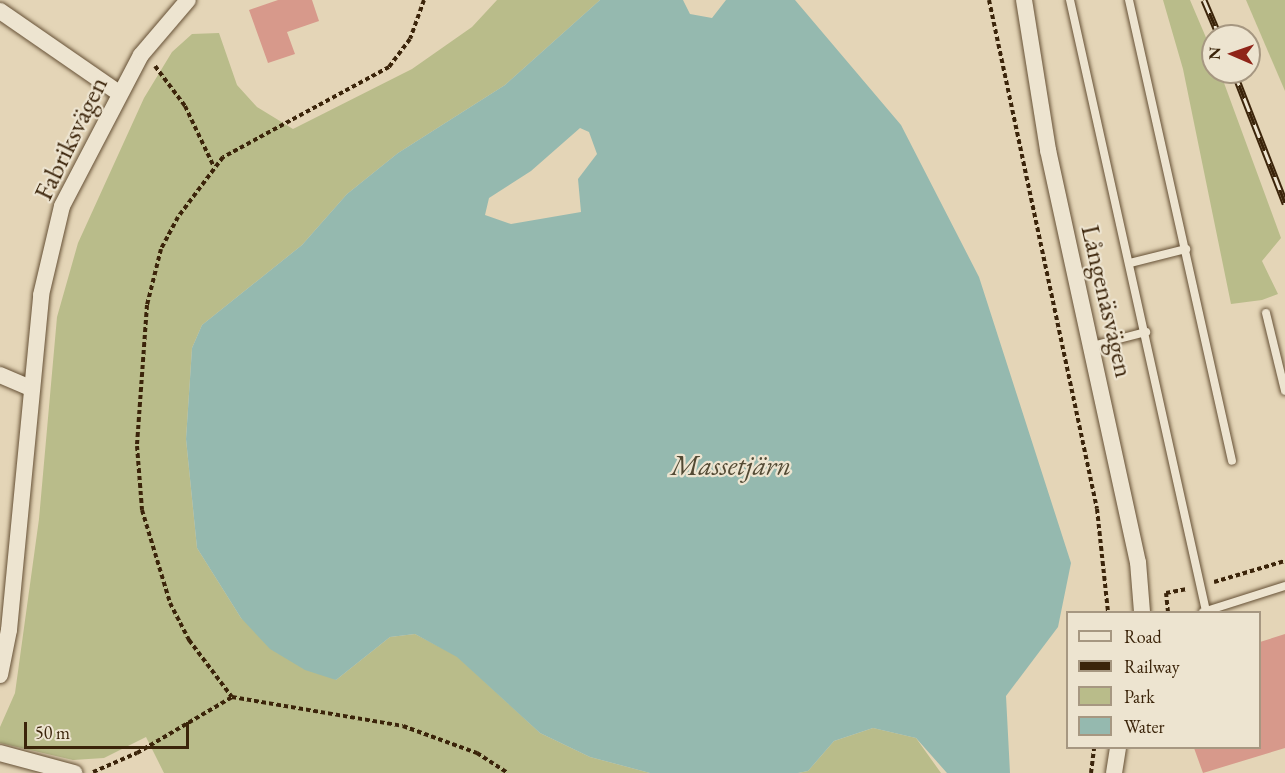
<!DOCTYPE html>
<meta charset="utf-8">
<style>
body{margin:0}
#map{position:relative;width:1285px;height:773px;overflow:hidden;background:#e4d5b7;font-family:"EB Garamond",serif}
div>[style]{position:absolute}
.green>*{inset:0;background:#b9bc8a}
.water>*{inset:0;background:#95b9af}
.building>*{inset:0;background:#d7998b}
.path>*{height:4px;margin-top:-2px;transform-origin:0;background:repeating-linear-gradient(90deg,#3b240a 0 4.5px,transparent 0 7.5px)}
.roads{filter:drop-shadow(0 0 2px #655035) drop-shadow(0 0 2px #655035)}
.service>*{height:8px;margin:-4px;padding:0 4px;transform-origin:4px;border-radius:4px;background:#ede4d0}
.minor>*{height:16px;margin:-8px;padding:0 8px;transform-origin:8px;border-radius:8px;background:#ede4d0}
.rail>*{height:7px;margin-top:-3.5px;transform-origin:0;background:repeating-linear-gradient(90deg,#ede4d0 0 14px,#3b240a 0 28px);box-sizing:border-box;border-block:2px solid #3b240a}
span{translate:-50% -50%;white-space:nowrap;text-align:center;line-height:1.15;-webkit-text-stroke:4.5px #ede4d0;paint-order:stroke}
.street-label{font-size:27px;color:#3b240a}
.water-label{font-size:28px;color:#524933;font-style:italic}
.legend{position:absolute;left:1066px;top:611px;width:195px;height:138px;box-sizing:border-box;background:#ede4d0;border:2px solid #a69781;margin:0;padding:8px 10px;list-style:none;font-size:18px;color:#3b240a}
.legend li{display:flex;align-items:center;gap:12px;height:30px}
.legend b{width:30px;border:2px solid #a69781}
.north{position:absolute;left:1201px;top:24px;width:60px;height:60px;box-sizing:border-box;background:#ede4d0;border:2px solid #a69781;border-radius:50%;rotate:272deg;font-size:16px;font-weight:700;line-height:24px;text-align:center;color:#3b240a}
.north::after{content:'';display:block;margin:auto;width:21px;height:27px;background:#8f2418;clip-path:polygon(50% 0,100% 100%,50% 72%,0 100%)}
.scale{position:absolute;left:24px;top:722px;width:165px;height:27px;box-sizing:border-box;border:3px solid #3b240a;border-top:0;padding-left:8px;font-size:18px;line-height:21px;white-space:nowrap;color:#3b240a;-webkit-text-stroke:4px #ede4d0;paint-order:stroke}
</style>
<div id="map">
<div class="green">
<i style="clip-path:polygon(497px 0,600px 0,505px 85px,398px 153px,347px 194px,302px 245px,202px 325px,192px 348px,186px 439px,197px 548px,241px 618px,336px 680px,390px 637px,415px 634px,457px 656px,540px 733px,590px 757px,650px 773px,164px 773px,146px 737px,104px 758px,73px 760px,0 743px,0 727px,15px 693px,39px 519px,57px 317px,78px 243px,144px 98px,172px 52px,192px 34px,219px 33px,237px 85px,257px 107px,293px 129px,412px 69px,472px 27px)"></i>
<i style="clip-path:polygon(1163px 0,1190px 0,1213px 54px,1213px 72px,1220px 72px,1281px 238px,1262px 261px,1278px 294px,1262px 300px,1231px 304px,1183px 69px)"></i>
<i style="clip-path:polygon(1246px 0,1285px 0,1285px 91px)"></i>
<i style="clip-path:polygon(873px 728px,916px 738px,941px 773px,798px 773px,808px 771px,834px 741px)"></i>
</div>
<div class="water">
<i style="clip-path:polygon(evenodd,600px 0,683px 0,690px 14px,712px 18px,726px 0,795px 0,901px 125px,979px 277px,1071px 563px,1058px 627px,1006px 696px,1010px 773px,947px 773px,916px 738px,873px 728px,834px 741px,808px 771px,798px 773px,650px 773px,590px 757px,540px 733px,457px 657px,415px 634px,390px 637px,336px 680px,305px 670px,270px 649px,241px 618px,197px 548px,186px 439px,192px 348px,202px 325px,302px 245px,347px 194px,398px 153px,505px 85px,600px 0,580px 128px,589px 132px,597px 154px,578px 179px,581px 212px,511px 224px,485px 215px,489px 198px,531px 171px,580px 128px)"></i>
</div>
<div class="building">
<i style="clip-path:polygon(278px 0,312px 0,319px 21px,287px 32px,295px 54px,268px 63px,249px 10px)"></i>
<i style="clip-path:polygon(1285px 634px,1285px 748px,1203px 773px,1194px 748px,1260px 748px,1260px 642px)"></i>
</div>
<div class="path">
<i style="left:424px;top:0;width:41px;rotate:109.7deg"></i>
<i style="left:410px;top:39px;width:35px;rotate:127deg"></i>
<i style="left:389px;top:67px;width:189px;rotate:151.5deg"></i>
<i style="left:223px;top:157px;width:75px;rotate:126.9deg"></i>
<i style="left:178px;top:217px;width:36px;rotate:118deg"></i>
<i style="left:161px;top:249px;width:58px;rotate:104deg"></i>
<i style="left:147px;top:305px;width:141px;rotate:94.1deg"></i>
<i style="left:137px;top:446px;width:64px;rotate:85.5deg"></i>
<i style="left:142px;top:510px;width:97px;rotate:73.2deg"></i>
<i style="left:170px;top:603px;width:42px;rotate:62.8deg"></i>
<i style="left:189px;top:640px;width:71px;rotate:53deg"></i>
<i style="left:232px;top:697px;width:173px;rotate:9.6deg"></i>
<i style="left:403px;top:726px;width:79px;rotate:20deg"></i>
<i style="left:477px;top:753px;width:37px;rotate:33deg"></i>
<i style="left:989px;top:0;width:520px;rotate:78.02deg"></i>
<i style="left:1097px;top:509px;width:104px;rotate:83.9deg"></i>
<i style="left:155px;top:66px;width:50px;rotate:53.1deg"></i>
<i style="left:185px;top:106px;width:65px;rotate:64.6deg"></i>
<i style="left:1214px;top:582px;width:74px;rotate:-16.5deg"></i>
<i style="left:1168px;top:612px;width:19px;rotate:-96deg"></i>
<i style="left:1166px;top:593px;width:20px;rotate:-11deg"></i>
<i style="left:93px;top:772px;width:48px;rotate:-23.4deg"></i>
<i style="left:137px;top:753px;width:110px;rotate:-30.5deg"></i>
<i style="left:1091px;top:773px;width:25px;rotate:-83deg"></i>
</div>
<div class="roads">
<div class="service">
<i style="left:1070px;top:0;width:626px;rotate:77.45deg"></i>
<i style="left:1129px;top:0;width:472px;rotate:77.4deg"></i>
<i style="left:1130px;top:263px;width:58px;rotate:-14deg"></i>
<i style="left:1266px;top:313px;width:80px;rotate:76.3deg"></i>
<i style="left:1092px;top:346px;width:56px;rotate:-14.5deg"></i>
<i style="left:1203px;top:612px;width:86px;rotate:-17.6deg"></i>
</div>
<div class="minor">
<i style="left:1024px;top:0;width:152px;rotate:80.9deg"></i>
<i style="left:1048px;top:150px;width:422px;rotate:77.7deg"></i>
<i style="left:1138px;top:562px;width:50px;rotate:85.4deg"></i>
<i style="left:0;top:11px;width:145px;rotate:34.6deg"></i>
<i style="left:0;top:375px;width:33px;rotate:23deg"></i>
<i style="left:0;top:675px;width:46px;rotate:-78.7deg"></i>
<i style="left:9px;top:630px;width:337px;rotate:-84.5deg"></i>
<i style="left:41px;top:295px;width:91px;rotate:-76.7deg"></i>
<i style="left:62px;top:206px;width:170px;rotate:-62.4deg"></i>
<i style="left:141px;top:55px;width:72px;rotate:-49.5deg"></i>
<i style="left:0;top:753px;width:77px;rotate:15.1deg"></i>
<i style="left:1114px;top:773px;width:25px;rotate:-81deg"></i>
</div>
</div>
<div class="rail">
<i style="left:1204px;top:0;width:39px;rotate:67deg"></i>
<i style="left:1234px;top:72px;width:141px;rotate:68.7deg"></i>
</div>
<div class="street-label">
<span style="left:70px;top:138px;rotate:-64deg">Fabriksvägen</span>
<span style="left:1108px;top:301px;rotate:77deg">Långenäsvägen</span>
</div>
<div class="water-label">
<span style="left:731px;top:465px">Massetjärn</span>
</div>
<ul class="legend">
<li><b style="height:8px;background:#ede4d0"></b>Road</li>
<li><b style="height:8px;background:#3b240a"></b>Railway</li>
<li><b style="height:16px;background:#b9bc8a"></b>Park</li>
<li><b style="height:16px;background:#95b9af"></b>Water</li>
</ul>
<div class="north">N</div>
<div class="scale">50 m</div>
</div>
